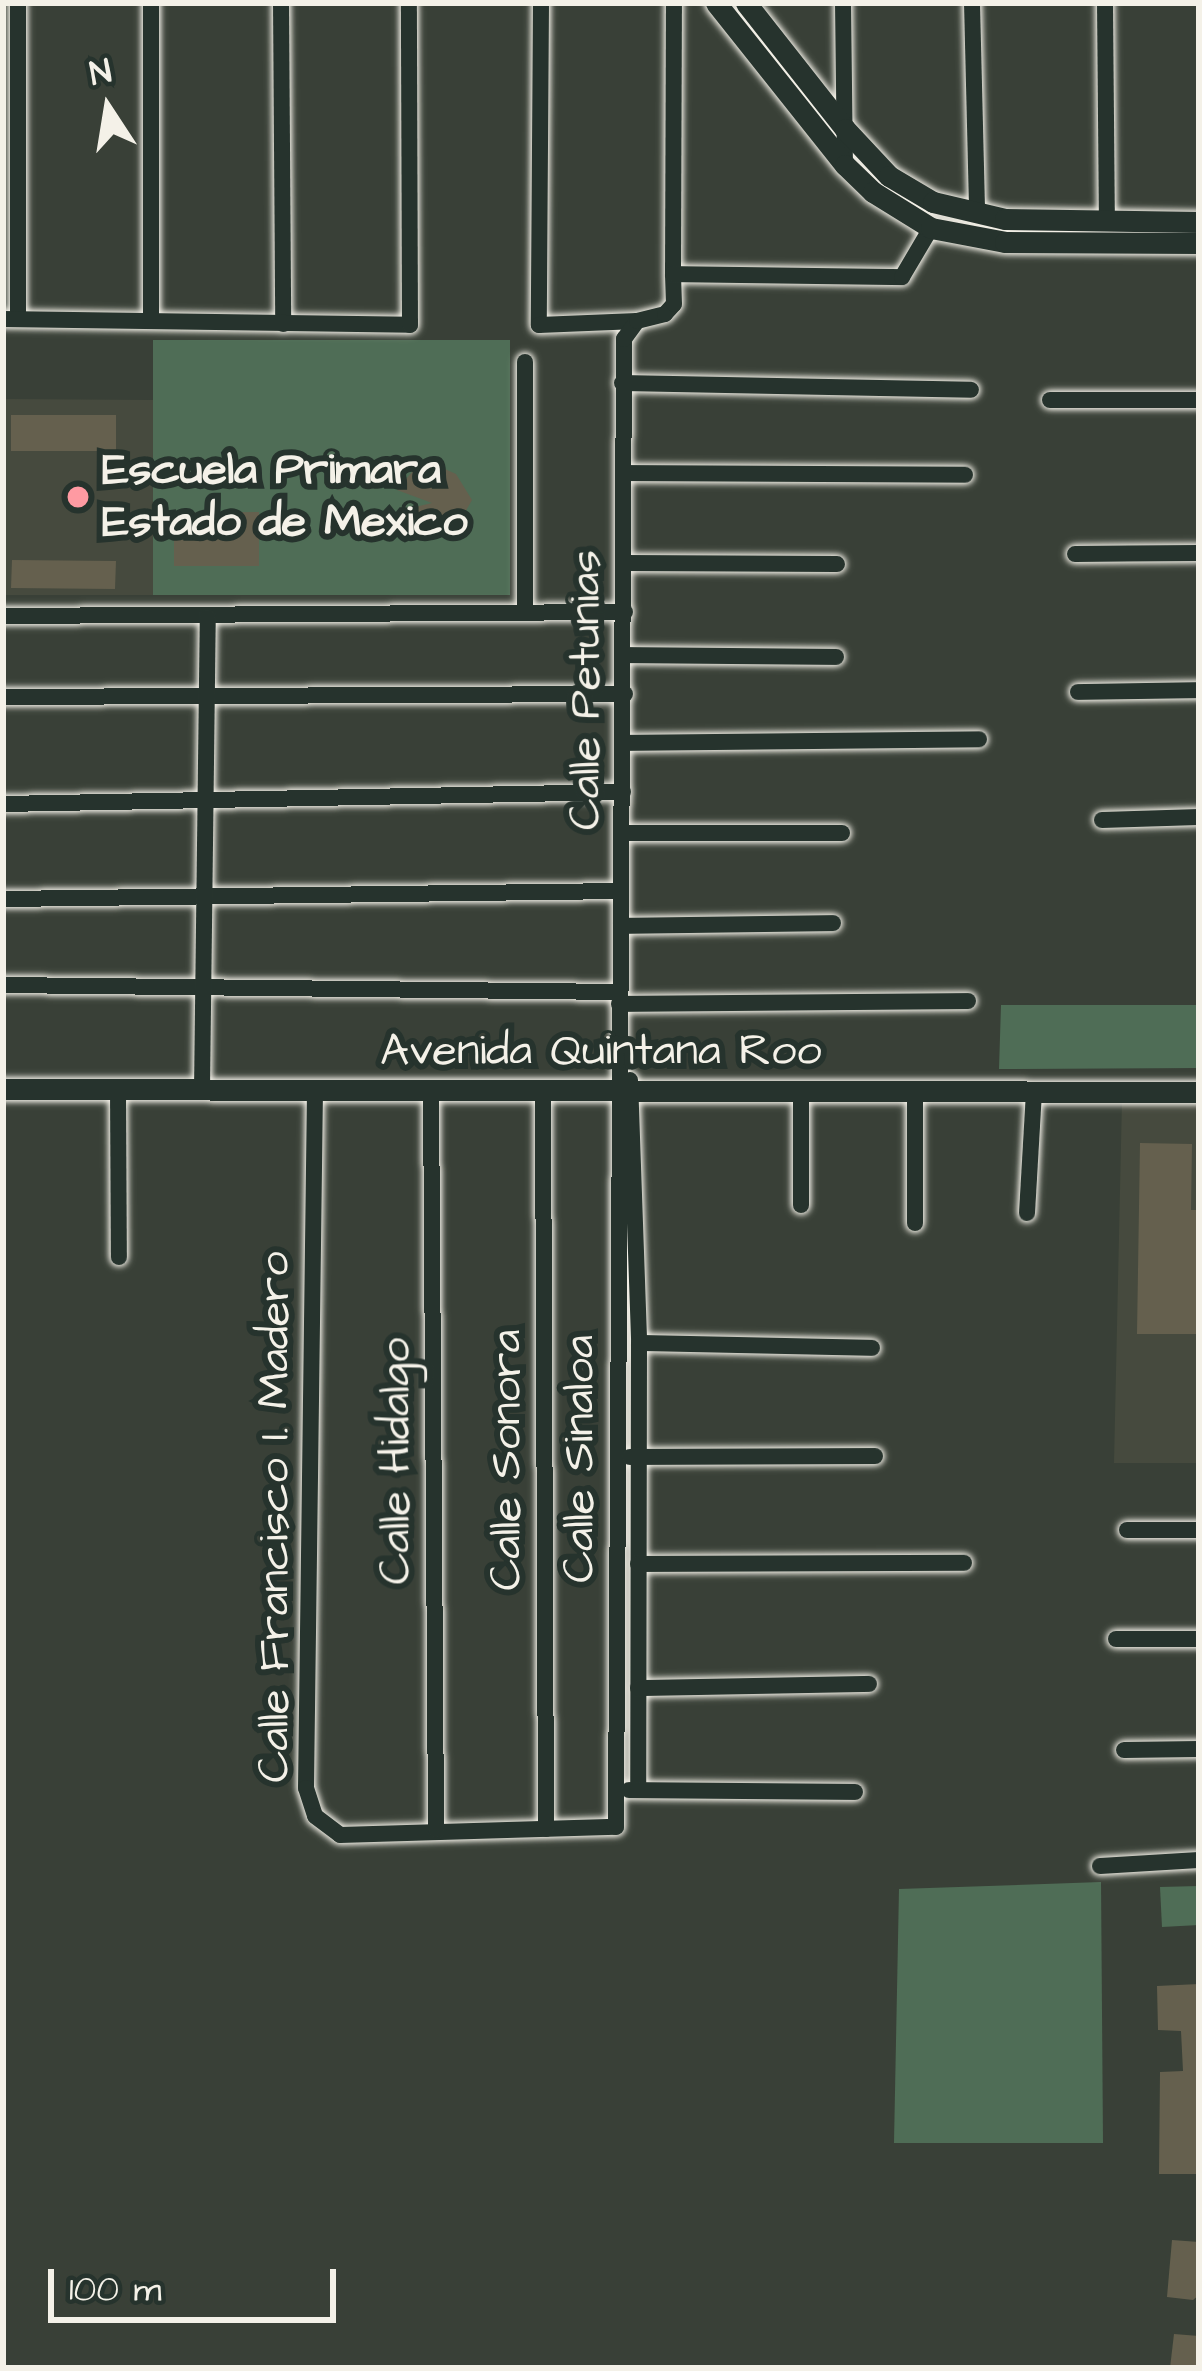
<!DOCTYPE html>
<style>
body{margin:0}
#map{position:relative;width:1202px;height:2371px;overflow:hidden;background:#394037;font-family:"Architects Daughter",sans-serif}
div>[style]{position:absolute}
.built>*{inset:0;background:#464a3e}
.green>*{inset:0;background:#4f6d56}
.building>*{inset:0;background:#65604e}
.roads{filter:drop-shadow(0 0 3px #f4f1e8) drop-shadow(0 0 3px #f4f1e8)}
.minor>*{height:16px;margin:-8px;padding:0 8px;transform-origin:8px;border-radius:8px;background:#26332d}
.secondary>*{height:21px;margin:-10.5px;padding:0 10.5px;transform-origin:10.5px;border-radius:10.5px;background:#26332d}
.dots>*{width:33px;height:33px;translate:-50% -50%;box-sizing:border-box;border:6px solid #26332d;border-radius:50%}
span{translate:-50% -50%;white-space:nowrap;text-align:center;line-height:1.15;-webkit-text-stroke:12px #26332d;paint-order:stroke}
.poi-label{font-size:45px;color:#f4f1e8;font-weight:700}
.left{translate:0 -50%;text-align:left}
.street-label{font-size:45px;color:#f4f1e8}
.frame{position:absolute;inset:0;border:6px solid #f4f1e8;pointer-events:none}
.north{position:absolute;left:48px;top:48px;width:120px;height:120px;-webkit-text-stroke:9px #26332d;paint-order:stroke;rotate:348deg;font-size:33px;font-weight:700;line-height:48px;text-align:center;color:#f4f1e8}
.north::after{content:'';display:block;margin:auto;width:42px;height:54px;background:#f4f1e8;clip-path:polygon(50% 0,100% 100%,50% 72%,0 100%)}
.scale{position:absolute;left:48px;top:2269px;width:288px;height:54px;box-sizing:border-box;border:6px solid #f4f1e8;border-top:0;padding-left:15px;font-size:36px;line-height:42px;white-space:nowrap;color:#f4f1e8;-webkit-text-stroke:9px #26332d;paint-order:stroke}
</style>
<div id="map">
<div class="built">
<i style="clip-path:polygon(3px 399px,153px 400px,153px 595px,3px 595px)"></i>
<i style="clip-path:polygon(1122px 1100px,1199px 1100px,1199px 1463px,1114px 1463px)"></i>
</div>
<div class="green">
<i style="clip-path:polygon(153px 340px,510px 340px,510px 595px,153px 595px)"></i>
<i style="clip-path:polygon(1001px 1005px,1199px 1005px,1199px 1068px,999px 1069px)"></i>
<i style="clip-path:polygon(1101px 1882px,1103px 2143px,894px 2143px,899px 1889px)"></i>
<i style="clip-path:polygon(1199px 1886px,1199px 1925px,1162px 1927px,1160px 1887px)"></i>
</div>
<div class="building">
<i style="clip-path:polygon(11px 415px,116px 415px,116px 451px,11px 451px)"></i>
<i style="clip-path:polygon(436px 465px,456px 474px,472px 500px,455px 530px,432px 537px,411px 530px,398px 511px,432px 503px,397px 490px,412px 472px)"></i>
<i style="clip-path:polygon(259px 512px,259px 566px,174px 566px,174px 513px)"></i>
<i style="clip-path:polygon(12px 560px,116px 561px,115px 589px,11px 588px)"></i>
<i style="clip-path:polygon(1140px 1143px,1192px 1144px,1191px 1210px,1199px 1210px,1199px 1334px,1137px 1334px)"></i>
<i style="clip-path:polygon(1199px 1984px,1199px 2174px,1159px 2174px,1160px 2072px,1183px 2071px,1181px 2031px,1158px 2030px,1157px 1986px)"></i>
<i style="clip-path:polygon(1172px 2240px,1199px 2242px,1199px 2295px,1193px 2300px,1167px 2297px)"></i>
<i style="clip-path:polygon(1174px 2334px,1199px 2336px,1199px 2368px,1170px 2368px)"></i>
</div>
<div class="roads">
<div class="minor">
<i style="left:18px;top:3px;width:316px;rotate:90deg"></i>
<i style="left:281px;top:3px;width:321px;rotate:89.6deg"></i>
<i style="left:541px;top:3px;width:322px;rotate:90.4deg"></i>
<i style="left:539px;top:325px;width:98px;rotate:-2.3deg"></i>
<i style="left:843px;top:3px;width:162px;rotate:89.3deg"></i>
<i style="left:972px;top:3px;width:211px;rotate:88.6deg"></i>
<i style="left:1105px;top:3px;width:219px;rotate:89.5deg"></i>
<i style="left:673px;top:274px;width:271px;rotate:-89.8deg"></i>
<i style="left:3px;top:319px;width:407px;rotate:0.8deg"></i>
<i style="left:410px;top:325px;width:322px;rotate:-90.2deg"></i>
<i style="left:151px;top:321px;width:318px;rotate:-90deg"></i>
<i style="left:622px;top:383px;width:349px;rotate:1.1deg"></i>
<i style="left:1050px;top:400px;width:147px"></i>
<i style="left:623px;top:473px;width:342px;rotate:0.3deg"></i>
<i style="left:1075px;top:554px;width:124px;rotate:-0.5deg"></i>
<i style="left:624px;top:563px;width:213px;rotate:0.3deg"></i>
<i style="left:525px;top:613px;width:251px;rotate:-90deg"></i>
<i style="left:3px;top:616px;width:622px;rotate:-0.37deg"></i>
<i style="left:625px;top:655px;width:211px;rotate:0.5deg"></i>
<i style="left:1078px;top:692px;width:121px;rotate:-0.9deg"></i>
<i style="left:3px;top:697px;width:622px;rotate:-0.28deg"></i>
<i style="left:624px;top:743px;width:355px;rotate:-0.6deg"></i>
<i style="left:3px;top:804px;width:620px;rotate:-1.11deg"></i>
<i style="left:1102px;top:820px;width:97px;rotate:-1.8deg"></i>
<i style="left:622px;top:833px;width:220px"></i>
<i style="left:3px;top:899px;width:618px;rotate:-0.74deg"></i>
<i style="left:621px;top:926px;width:212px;rotate:-0.8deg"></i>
<i style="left:3px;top:985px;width:616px;rotate:0.65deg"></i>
<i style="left:619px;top:1004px;width:349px;rotate:-0.5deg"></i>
<i style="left:630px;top:1080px;width:263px;rotate:88deg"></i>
<i style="left:639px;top:1343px;width:447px;rotate:90.1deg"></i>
<i style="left:118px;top:1090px;width:167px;rotate:89.7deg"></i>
<i style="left:202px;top:1090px;width:473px;rotate:-89.3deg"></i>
<i style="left:315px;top:1090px;width:698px;rotate:90.74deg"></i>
<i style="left:306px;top:1788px;width:29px;rotate:72deg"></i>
<i style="left:315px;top:1816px;width:31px;rotate:37deg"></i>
<i style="left:340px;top:1835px;width:276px;rotate:-1.7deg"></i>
<i style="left:616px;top:1827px;width:1488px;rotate:-89.69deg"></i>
<i style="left:624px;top:339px;width:22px;rotate:-54deg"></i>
<i style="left:637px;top:321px;width:29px;rotate:-14deg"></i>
<i style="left:665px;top:314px;width:13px;rotate:-48deg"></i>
<i style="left:674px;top:304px;width:30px;rotate:-92deg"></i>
<i style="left:673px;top:274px;width:229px;rotate:0.8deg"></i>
<i style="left:902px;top:277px;width:57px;rotate:-59.4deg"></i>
<i style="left:431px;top:1091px;width:739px;rotate:89.61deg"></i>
<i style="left:543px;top:1091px;width:738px;rotate:89.77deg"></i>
<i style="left:801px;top:1092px;width:113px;rotate:90deg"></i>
<i style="left:915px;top:1092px;width:131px;rotate:90deg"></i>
<i style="left:1027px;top:1213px;width:121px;rotate:-86.7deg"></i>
<i style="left:639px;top:1343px;width:233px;rotate:1.2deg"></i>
<i style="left:630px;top:1457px;width:245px;rotate:-0.2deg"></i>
<i style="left:1127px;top:1530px;width:72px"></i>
<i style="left:638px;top:1564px;width:326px;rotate:-0.2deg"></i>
<i style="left:1116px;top:1639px;width:83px"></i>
<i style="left:638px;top:1688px;width:231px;rotate:-1deg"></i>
<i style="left:1124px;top:1750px;width:75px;rotate:-0.8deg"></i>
<i style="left:629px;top:1790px;width:226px;rotate:0.5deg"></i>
<i style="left:1100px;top:1866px;width:99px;rotate:-3.5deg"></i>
</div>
<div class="secondary">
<i style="left:716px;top:3px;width:207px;rotate:51.5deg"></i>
<i style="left:845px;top:165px;width:39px;rotate:44deg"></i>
<i style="left:873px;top:192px;width:68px;rotate:31.8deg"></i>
<i style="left:931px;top:228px;width:75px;rotate:10.7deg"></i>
<i style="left:1005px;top:242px;width:194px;rotate:0.3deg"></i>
<i style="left:746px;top:3px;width:160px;rotate:51.8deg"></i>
<i style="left:845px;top:129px;width:64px;rotate:46.9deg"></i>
<i style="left:889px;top:176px;width:51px;rotate:30.6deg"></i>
<i style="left:933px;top:202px;width:74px;rotate:13.3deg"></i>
<i style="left:1005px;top:219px;width:194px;rotate:0.9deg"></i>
<i style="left:3px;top:1089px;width:1196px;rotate:0.14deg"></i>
</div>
</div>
<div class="dots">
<i style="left:78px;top:497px;background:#ff9aa2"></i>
</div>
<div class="poi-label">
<span class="left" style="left:102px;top:497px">Escuela Primara<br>Estado de Mexico</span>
</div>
<div class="street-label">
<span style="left:587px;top:690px;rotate:-90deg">Calle Petunias</span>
<span style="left:601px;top:1052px">Avenida Quintana Roo</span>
<span style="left:581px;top:1459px;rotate:-90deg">Calle Sinaloa</span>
<span style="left:508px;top:1460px;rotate:-90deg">Calle Sonora</span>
<span style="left:397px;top:1461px;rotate:-90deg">Calle Hidalgo</span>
<span style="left:276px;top:1517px;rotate:-90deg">Calle Francisco I. Madero</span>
</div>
<div class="frame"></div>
<div class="north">N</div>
<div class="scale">100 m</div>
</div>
